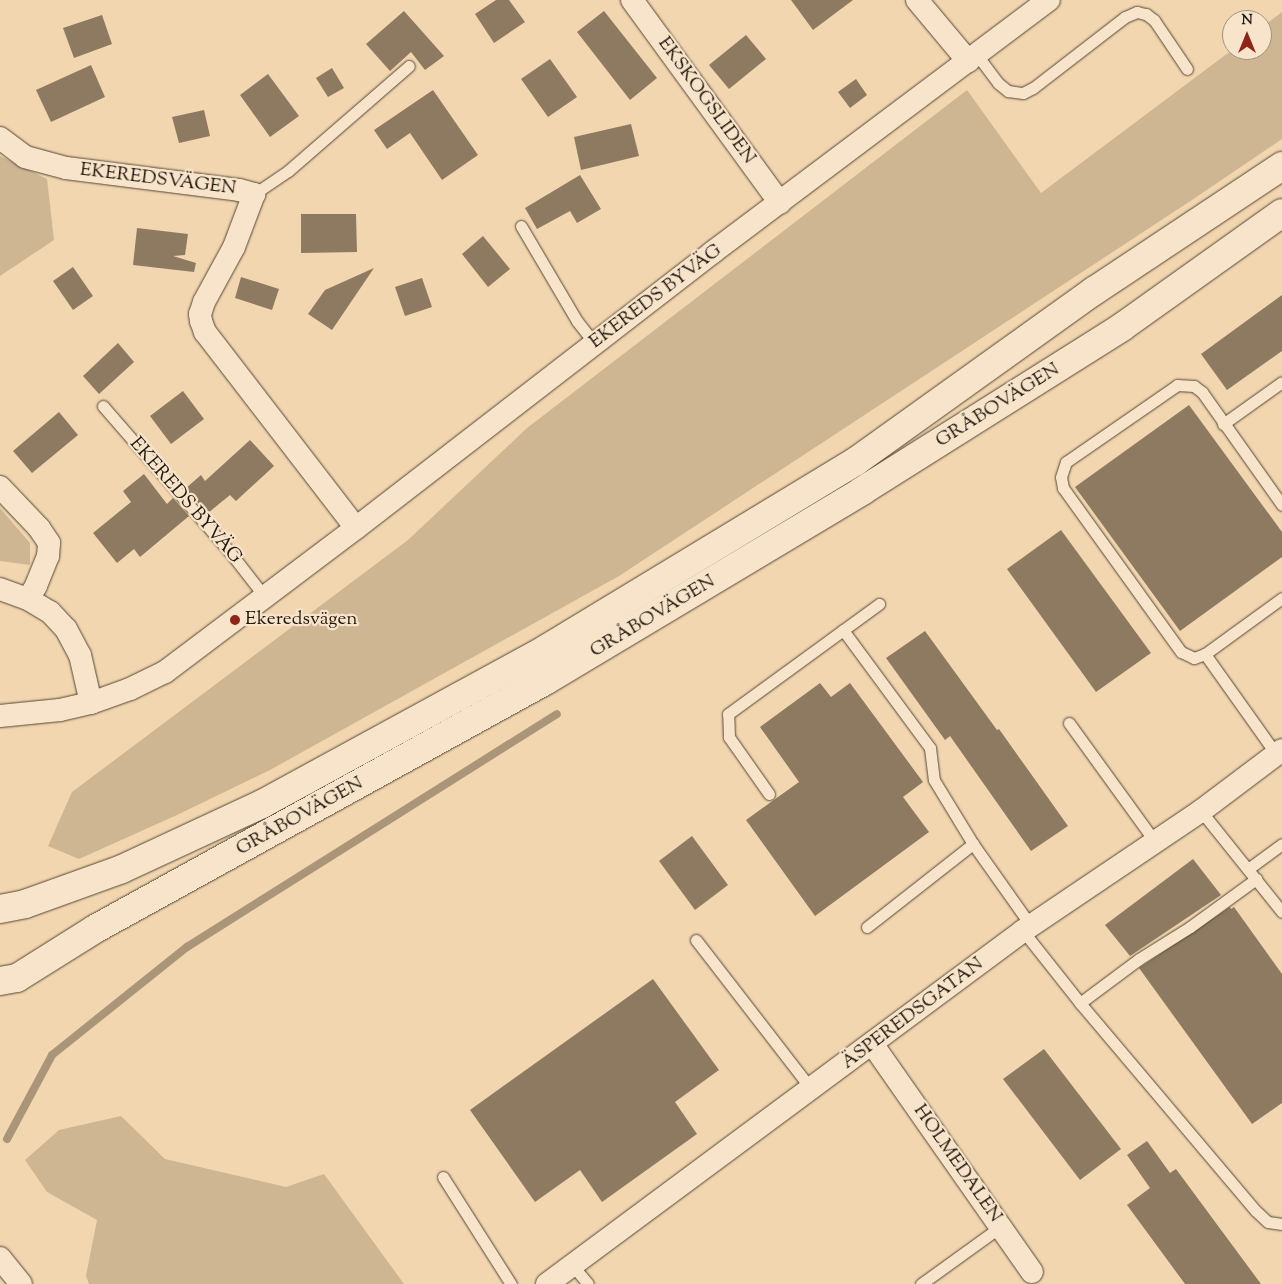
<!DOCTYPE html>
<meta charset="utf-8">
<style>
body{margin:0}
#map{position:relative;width:1282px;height:1284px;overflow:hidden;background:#f2d6af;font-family:"Sorts Mill Goudy",serif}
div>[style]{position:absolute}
.green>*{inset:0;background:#ceb693}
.stream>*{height:8px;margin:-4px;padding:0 4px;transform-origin:4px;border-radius:4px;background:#ab9578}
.building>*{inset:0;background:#8d7a61}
.roads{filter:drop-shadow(0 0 1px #544735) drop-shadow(0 0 1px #544735)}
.service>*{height:11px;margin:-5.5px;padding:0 5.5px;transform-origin:5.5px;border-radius:5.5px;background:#f7e4cb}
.minor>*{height:22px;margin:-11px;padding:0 11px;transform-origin:11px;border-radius:11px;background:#f7e4cb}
.secondary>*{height:28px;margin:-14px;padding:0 14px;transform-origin:14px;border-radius:14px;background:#f7e4cb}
.dots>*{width:14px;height:14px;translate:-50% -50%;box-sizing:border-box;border:2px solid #f7e4cb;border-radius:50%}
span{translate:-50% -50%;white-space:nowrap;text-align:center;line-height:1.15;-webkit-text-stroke:4.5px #f7e4cb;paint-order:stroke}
.street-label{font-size:19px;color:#20170c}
.poi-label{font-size:19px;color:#20170c}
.left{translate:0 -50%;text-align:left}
.north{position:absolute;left:1222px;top:10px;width:50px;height:50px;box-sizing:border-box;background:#f7e4cb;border:1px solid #a1927f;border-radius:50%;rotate:0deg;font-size:14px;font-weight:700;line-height:20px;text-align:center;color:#20170c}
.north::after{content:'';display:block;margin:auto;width:18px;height:22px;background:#8f2418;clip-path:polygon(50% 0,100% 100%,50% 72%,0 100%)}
</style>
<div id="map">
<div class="green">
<i style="clip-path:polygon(1282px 12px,1282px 139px,1195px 198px,619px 576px,270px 770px,177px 815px,79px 859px,48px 846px,72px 792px,408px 540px,527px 428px,967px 90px,1041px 193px,1232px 50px,1262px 50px,1262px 27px)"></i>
<i style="clip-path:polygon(0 156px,47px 179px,54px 240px,0 276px)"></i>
<i style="clip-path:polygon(0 508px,30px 543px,30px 565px,0 561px)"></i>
<i style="clip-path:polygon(121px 1116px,165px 1159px,286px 1187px,324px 1174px,404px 1284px,89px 1284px,86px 1276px,97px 1220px,47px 1192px,25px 1160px,59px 1130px)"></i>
</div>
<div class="stream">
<i style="left:7px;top:1139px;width:95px;rotate:-61.8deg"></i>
<i style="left:52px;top:1055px;width:173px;rotate:-38.7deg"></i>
<i style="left:187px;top:947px;width:437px;rotate:-32.2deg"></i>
</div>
<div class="building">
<i style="clip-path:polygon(496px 0,509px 0,525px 22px,494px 43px,475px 14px)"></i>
<i style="clip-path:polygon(791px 0,853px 0,813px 30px)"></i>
<i style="clip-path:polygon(404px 11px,444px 56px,425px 70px,411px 52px,390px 71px,366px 44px)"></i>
<i style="clip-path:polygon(604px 11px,657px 78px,630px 100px,577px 32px)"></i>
<i style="clip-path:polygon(102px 15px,112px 44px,74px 58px,63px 28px)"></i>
<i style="clip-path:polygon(746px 35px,766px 59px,729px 89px,709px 65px)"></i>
<i style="clip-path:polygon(550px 59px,577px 97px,548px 117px,521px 79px)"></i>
<i style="clip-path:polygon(91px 65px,105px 97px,51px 122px,36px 90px)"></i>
<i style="clip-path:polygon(332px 68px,344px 88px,328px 97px,316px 78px)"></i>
<i style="clip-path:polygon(268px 74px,299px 116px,270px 137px,240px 95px)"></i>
<i style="clip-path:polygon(856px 79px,867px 95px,850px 108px,838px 92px)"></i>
<i style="clip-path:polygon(433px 90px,478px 155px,442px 180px,410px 133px,387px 149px,374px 130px)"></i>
<i style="clip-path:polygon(204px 110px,210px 136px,179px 143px,172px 117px)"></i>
<i style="clip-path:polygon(631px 124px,639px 156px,581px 170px,574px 137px)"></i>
<i style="clip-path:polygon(580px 175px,601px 209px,577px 223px,570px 211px,537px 229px,525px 208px)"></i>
<i style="clip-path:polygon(301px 214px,356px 214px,357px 252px,301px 253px)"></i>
<i style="clip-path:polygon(137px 228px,188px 234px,185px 255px,173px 256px,196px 263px,194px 272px,133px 265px)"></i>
<i style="clip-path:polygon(483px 236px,510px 269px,488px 287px,462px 254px)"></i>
<i style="clip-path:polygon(73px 267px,93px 296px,73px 310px,53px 281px)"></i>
<i style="clip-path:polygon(374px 268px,332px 330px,308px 314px,325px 290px)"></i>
<i style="clip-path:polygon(241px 277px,279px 289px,272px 310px,235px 298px)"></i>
<i style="clip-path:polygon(422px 278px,432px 307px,405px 316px,395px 287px)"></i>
<i style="clip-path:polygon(1282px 295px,1282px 351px,1227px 390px,1201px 354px)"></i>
<i style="clip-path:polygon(118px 343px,134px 362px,99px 394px,83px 376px)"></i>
<i style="clip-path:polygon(183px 391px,204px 419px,171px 444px,150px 416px)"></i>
<i style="clip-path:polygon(1189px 405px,1282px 532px,1282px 557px,1180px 631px,1075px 487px)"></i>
<i style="clip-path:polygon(59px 412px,78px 435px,32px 473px,13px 451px)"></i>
<i style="clip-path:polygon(250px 440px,274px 466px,236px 501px,230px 495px,208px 513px,185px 489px,201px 475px,205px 481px)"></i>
<i style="clip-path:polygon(144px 474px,167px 504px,173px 498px,189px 516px,140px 557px,134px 549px,117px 563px,93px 533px,131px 502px,123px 491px)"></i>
<i style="clip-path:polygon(1061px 530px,1151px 653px,1096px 692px,1007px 569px)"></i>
<i style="clip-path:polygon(925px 631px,997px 730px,999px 729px,1068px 826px,1031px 851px,950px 736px,945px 740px,886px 658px)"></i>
<i style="clip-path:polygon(820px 683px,831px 697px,850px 683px,923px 782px,903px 797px,929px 832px,815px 916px,746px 820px,799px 782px,760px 727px)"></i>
<i style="clip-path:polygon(692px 836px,728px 885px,695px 910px,659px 861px)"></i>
<i style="clip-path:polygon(1193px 859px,1221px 895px,1130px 956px,1105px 925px)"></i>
<i style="clip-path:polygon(1230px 907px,1231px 909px,1234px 907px,1282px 974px,1282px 1103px,1252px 1124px,1139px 968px)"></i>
<i style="clip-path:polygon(653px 979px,719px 1070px,675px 1102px,697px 1134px,602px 1202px,580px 1170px,535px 1202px,470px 1110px)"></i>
<i style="clip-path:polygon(1044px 1049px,1121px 1149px,1080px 1180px,1003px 1079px)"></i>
<i style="clip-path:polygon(1147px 1141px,1170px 1173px,1176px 1169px,1261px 1284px,1185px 1284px,1127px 1205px,1150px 1188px,1127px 1155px)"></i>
</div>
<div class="roads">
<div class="service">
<i style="left:977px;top:55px;width:35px;rotate:53deg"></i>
<i style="left:998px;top:83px;width:13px;rotate:39deg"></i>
<i style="left:1008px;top:91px;width:15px;rotate:8deg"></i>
<i style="left:1023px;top:93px;width:11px;rotate:-27deg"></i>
<i style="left:1033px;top:88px;width:116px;rotate:-37.7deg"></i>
<i style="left:1125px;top:17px;width:13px;rotate:-23deg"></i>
<i style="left:1137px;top:12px;width:9px;rotate:13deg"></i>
<i style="left:1146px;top:14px;width:10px;rotate:37deg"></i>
<i style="left:1154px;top:20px;width:59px;rotate:56deg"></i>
<i style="left:254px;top:194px;width:41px;rotate:-34.1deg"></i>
<i style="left:288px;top:171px;width:160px;rotate:-41deg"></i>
<i style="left:521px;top:226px;width:110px;rotate:59.5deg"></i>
<i style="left:577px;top:321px;width:28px;rotate:52deg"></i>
<i style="left:103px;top:406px;width:192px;rotate:49deg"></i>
<i style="left:229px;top:551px;width:58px;rotate:52deg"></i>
<i style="left:1223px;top:424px;width:72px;rotate:-35.4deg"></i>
<i style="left:843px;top:630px;width:147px;rotate:53.6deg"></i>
<i style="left:930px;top:748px;width:32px;rotate:83deg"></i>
<i style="left:934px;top:780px;width:75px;rotate:58.6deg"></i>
<i style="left:973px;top:844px;width:100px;rotate:54.7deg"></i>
<i style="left:1205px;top:654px;width:12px;rotate:160deg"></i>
<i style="left:1194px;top:658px;width:14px;rotate:-155deg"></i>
<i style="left:1181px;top:652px;width:202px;rotate:-125.7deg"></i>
<i style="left:1063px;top:488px;width:11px;rotate:-100deg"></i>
<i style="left:1061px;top:477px;width:16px;rotate:-72deg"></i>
<i style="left:1066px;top:462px;width:135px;rotate:-34.7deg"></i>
<i style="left:1177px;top:385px;width:17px;rotate:3deg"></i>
<i style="left:1194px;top:386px;width:10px;rotate:37deg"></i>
<i style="left:1202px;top:392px;width:138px;rotate:54.7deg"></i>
<i style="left:1069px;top:723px;width:147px;rotate:54.1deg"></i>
<i style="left:1276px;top:754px;width:123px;rotate:-125.4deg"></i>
<i style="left:1205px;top:654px;width:95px;rotate:-36deg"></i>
<i style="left:769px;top:794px;width:70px;rotate:-125.1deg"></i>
<i style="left:729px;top:737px;width:23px;rotate:-92deg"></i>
<i style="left:728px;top:714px;width:187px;rotate:-36.1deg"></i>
<i style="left:1201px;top:811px;width:129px;rotate:51.3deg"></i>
<i style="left:1248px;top:869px;width:42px;rotate:-36.3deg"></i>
<i style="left:867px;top:927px;width:135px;rotate:-38.1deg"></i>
<i style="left:1023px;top:931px;width:92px;rotate:51.6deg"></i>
<i style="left:1080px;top:1003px;width:272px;rotate:49.8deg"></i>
<i style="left:1256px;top:1211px;width:16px;rotate:43deg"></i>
<i style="left:1268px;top:1222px;width:14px;rotate:8deg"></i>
<i style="left:696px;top:940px;width:190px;rotate:52.3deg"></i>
<i style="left:1080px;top:1003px;width:74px;rotate:-36.7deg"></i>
<i style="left:1139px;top:959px;width:60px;rotate:-32.1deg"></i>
<i style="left:1190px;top:927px;width:82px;rotate:-36deg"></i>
<i style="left:443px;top:1177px;width:127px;rotate:57.6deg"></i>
<i style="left:573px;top:1266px;width:23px;rotate:50deg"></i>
<i style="left:921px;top:1284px;width:97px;rotate:-35.8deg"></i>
</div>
<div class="minor">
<i style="left:632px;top:0;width:251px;rotate:53.9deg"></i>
<i style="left:917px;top:0;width:80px;rotate:50.1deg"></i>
<i style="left:0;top:138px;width:31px;rotate:37deg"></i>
<i style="left:25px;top:157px;width:42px;rotate:15deg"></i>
<i style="left:66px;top:168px;width:174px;rotate:7.2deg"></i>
<i style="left:239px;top:190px;width:16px;rotate:15deg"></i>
<i style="left:254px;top:194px;width:57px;rotate:110.7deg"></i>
<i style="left:234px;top:247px;width:63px;rotate:118.6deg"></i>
<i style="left:204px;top:302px;width:13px;rotate:108deg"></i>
<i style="left:200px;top:314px;width:7px;rotate:82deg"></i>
<i style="left:201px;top:321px;width:12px;rotate:70deg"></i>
<i style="left:205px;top:332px;width:247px;rotate:52.4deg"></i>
<i style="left:0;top:487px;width:57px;rotate:46.4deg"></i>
<i style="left:39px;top:528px;width:18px;rotate:56deg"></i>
<i style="left:49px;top:543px;width:13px;rotate:94deg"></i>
<i style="left:48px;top:556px;width:32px;rotate:112deg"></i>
<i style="left:36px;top:586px;width:15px;rotate:122deg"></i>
<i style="left:0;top:589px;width:30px;rotate:20deg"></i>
<i style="left:28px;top:599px;width:26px;rotate:31deg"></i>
<i style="left:50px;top:612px;width:23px;rotate:47deg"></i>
<i style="left:66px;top:629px;width:30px;rotate:62deg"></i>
<i style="left:80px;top:655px;width:49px;rotate:77.1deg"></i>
<i style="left:0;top:716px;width:60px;rotate:-5.7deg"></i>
<i style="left:60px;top:710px;width:32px;rotate:-13deg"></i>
<i style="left:91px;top:703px;width:41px;rotate:-19.7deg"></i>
<i style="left:130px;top:689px;width:39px;rotate:-26deg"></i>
<i style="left:165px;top:672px;width:239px;rotate:-37deg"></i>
<i style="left:356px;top:528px;width:451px;rotate:-37.7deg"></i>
<i style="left:713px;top:252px;width:420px;rotate:-36.9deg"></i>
<i style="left:873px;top:1045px;width:277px;rotate:55deg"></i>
<i style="left:0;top:1258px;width:33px;rotate:51deg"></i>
<i style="left:547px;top:1284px;width:593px;rotate:-36.56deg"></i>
<i style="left:1023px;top:931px;width:215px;rotate:-34deg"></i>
<i style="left:1201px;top:811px;width:101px;rotate:-37deg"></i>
</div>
<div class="secondary">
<i style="left:0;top:909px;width:25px;rotate:-11deg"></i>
<i style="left:25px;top:904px;width:103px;rotate:-19.8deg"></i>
<i style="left:122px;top:869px;width:154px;rotate:-24.9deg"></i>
<i style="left:262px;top:804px;width:324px;rotate:-28.6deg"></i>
<i style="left:546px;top:649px;width:361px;rotate:-31.2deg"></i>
<i style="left:855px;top:462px;width:294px;rotate:-35.6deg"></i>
<i style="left:1094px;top:291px;width:226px;rotate:-33.6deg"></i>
<i style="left:0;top:981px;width:17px;rotate:-10deg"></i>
<i style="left:17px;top:978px;width:92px;rotate:-32.1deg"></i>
<i style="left:95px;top:929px;width:514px;rotate:-28.86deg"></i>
<i style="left:545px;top:681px;width:370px;rotate:-30.9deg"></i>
<i style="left:862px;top:491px;width:307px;rotate:-32.2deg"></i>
<i style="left:1122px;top:327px;width:196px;rotate:-35.5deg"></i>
</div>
</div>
<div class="dots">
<i style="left:235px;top:620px;background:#8f2418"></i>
</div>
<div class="street-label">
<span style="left:706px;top:101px;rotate:54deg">EKSKOGSLIDEN</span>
<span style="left:158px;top:180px;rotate:7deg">EKEREDSVÄGEN</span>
<span style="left:656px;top:297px;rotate:-37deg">EKEREDS BYVÄG</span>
<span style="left:998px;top:406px;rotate:-32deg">GRÅBOVÄGEN</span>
<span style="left:185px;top:501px;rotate:49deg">EKEREDS BYVÄG</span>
<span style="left:653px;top:617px;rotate:-31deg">GRÅBOVÄGEN</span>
<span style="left:300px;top:817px;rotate:-29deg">GRÅBOVÄGEN</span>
<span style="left:913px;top:1014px;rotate:-37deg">ÄSPEREDSGATAN</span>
<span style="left:957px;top:1164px;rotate:55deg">HOLMEDALEN</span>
</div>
<div class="poi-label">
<span class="left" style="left:245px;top:620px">Ekeredsvägen</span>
</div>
<div class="north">N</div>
</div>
